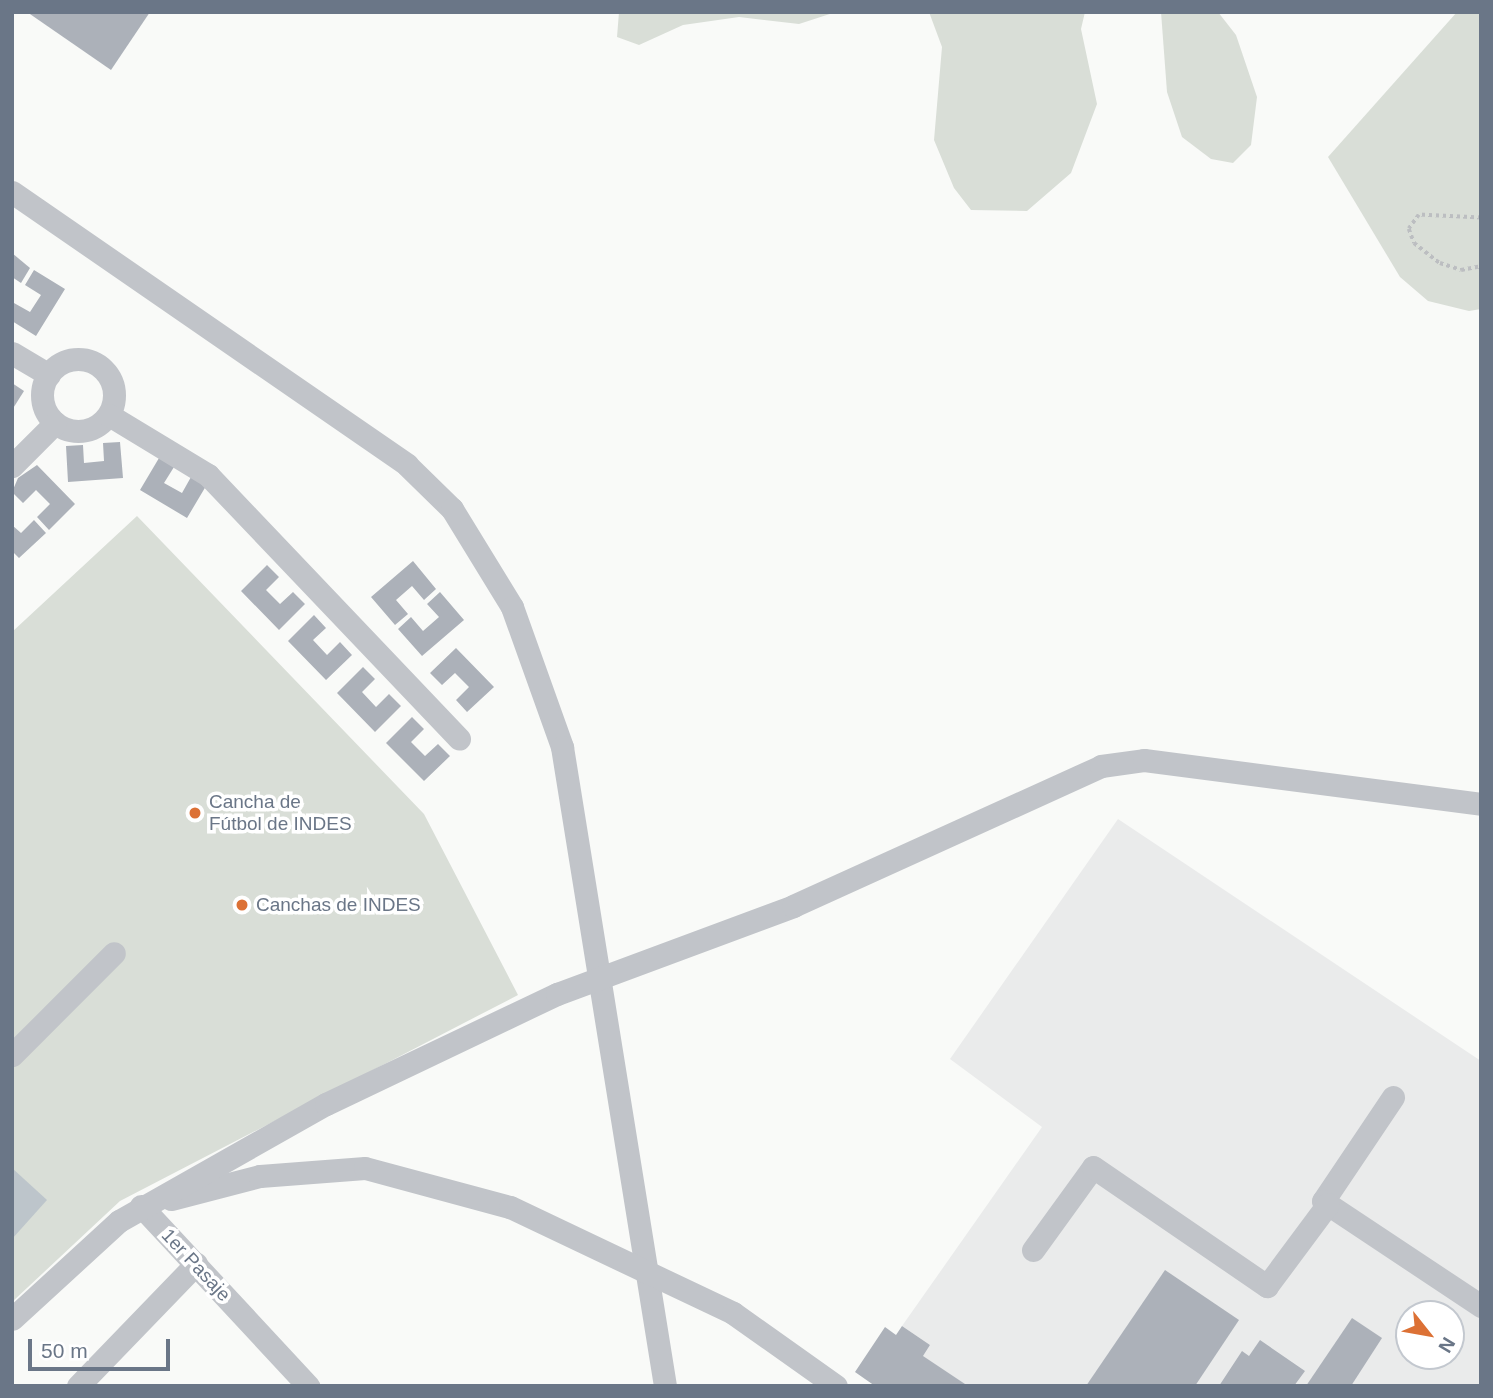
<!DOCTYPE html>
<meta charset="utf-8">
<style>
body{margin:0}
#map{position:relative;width:1493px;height:1398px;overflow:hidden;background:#f9faf8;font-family:Arial,sans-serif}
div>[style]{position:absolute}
.built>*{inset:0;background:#eaebeb}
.green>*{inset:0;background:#d9ded7}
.water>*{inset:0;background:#bdc5cb}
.building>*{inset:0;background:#acb1b9}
.path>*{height:3.5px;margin-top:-1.75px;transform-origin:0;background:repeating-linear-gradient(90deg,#bcbec1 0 3.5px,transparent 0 7px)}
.minor>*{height:23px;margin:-11.5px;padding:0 11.5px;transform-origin:11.5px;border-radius:11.5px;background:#c1c4c9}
.minor>.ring{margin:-11.5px;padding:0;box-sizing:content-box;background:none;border:23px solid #c1c4c9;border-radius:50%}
.dots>*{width:19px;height:19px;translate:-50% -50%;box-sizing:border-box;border:4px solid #fff;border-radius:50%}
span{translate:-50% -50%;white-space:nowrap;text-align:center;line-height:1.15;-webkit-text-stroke:7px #fff;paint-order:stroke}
.poi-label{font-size:19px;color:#6a7687}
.left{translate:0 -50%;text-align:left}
.street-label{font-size:19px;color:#6a7687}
.frame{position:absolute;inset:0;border:14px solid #6a7687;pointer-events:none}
.north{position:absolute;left:1395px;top:1300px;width:70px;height:70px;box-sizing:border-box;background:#fff;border:2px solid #c3c8cf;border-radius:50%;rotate:121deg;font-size:19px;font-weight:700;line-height:28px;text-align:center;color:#6a7687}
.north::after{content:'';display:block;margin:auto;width:24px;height:32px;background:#dc7135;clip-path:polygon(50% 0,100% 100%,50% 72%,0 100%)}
.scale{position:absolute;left:28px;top:1339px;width:142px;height:32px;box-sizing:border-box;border:4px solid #6a7687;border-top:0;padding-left:9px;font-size:21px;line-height:24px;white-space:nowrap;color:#6a7687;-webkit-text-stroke:5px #fff;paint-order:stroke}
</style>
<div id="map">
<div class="built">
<i style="clip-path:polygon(evenodd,1118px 819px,1481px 1061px,1481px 1386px,903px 1386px,930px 1345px,902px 1326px,1042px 1127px,950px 1059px,1118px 819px,1409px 1314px,1451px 1314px,1451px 1356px,1409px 1356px,1409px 1314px)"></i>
</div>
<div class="green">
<i style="clip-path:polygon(619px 12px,836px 12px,799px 24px,739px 17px,683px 25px,639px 45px,617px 37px)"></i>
<i style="clip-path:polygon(929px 12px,1085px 12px,1081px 29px,1097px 104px,1071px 173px,1027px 211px,971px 210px,954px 188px,934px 140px,942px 47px)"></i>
<i style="clip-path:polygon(1161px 12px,1218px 12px,1236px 35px,1257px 97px,1251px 145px,1233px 163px,1211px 159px,1182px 137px,1167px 92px)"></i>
<i style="clip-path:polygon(1457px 12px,1481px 12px,1481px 309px,1469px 311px,1428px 301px,1400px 277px,1328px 157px)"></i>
<i style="clip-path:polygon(137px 516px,424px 814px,518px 995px,120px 1201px,12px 1302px,12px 632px)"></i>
</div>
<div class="water">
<i style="clip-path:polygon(12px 1168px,47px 1200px,12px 1239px)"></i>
</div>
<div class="building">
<i style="clip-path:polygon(27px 12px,150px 12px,111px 70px)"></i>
<i style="clip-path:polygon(12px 253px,30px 268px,21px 283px,12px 277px)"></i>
<i style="clip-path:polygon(34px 270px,65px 289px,36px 336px,12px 321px,14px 303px,30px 312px,41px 295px,25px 285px)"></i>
<i style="clip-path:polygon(12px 383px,24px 391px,12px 410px)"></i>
<i style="clip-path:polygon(120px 442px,123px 478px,68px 482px,66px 446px,83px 445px,84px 463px,104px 461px,103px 443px)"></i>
<i style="clip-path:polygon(159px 458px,174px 467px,164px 483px,182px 493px,191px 477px,206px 486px,187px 518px,140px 490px)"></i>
<i style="clip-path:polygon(37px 465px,75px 504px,49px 530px,37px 517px,50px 504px,36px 490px,23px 503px,12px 492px,18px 478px)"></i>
<i style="clip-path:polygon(34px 520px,46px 533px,19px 558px,12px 551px,12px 525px,21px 533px)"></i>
<i style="clip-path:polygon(413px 561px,436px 589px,424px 600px,412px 586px,396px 600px,408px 614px,395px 625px,371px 597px)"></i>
<i style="clip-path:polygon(267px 565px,279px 577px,266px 590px,280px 604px,293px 592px,305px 604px,279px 630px,241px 591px)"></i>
<i style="clip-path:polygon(440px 592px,464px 620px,422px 656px,398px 629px,411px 617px,423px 631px,439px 617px,427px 604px)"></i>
<i style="clip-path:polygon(314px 615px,326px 628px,313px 640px,327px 655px,340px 642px,352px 655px,326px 680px,288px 641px)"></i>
<i style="clip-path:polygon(456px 648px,494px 687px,467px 712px,456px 700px,469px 687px,455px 673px,442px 685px,430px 673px)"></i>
<i style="clip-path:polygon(363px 667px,375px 679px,362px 692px,376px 707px,389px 694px,401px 706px,375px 732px,337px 693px)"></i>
<i style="clip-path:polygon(412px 717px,424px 729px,411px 742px,425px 756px,438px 744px,450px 756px,424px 781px,386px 743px)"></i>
<i style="clip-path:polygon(1165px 1270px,1239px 1320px,1195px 1386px,1086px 1386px)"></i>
<i style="clip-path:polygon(1352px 1318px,1382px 1338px,1351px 1386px,1306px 1386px)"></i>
<i style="clip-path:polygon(902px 1326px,930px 1345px,923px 1356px,968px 1386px,875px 1386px,855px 1372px,885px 1327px,896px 1335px)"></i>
<i style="clip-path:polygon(1260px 1340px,1305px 1371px,1294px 1386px,1219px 1386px,1242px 1351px,1249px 1356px)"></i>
</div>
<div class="path">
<i style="left:1481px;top:218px;width:62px;rotate:-177.2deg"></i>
<i style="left:1419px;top:215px;width:17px;rotate:126deg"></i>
<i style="left:1409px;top:229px;width:15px;rotate:70deg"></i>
<i style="left:1414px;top:243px;width:33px;rotate:38deg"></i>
<i style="left:1440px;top:263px;width:22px;rotate:18deg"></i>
<i style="left:1461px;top:270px;width:20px;rotate:-11deg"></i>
</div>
<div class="minor">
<i style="left:12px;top:192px;width:480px;rotate:34.6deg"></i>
<i style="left:407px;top:465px;width:63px;rotate:44.4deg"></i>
<i style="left:452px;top:509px;width:115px;rotate:58.5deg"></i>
<i style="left:512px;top:607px;width:149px;rotate:70.3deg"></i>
<i style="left:562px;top:747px;width:647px;rotate:80.84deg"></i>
<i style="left:12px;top:353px;width:43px;rotate:30.7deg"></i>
<i class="ring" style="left:42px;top:359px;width:49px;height:49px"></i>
<i style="left:109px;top:415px;width:116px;rotate:31.2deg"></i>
<i style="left:208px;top:475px;width:364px;rotate:46.4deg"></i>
<i style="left:12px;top:466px;width:61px;rotate:-45deg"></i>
<i style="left:12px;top:1055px;width:144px;rotate:-45deg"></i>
<i style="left:1393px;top:1097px;width:125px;rotate:123.9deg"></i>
<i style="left:1323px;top:1201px;width:190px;rotate:33.6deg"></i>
<i style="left:171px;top:1199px;width:92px;rotate:-14.5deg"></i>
<i style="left:260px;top:1176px;width:105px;rotate:-4.4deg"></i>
<i style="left:365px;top:1168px;width:150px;rotate:15.1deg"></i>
<i style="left:510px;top:1207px;width:247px;rotate:25.4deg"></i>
<i style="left:733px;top:1313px;width:126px;rotate:35.3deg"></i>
<i style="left:141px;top:1206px;width:246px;rotate:47.1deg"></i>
<i style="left:1033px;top:1250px;width:102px;rotate:-54.1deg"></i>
<i style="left:1093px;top:1167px;width:211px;rotate:34.4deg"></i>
<i style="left:1267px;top:1286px;width:102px;rotate:-53.4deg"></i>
<i style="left:12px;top:1319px;width:145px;rotate:-42.5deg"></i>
<i style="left:119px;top:1221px;width:238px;rotate:-29.5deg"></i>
<i style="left:326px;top:1104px;width:256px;rotate:-25.5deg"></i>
<i style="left:557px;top:994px;width:252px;rotate:-20.4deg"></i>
<i style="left:793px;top:906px;width:338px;rotate:-24.4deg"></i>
<i style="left:1101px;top:766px;width:43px;rotate:-7.9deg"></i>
<i style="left:1144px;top:760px;width:340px;rotate:7.4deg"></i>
<i style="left:78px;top:1386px;width:170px;rotate:-46deg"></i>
</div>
<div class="dots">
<i style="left:195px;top:813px;background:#dc7135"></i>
<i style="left:242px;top:905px;background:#dc7135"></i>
</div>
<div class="poi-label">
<span class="left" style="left:209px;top:813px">Cancha de<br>Fútbol de INDES</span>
<span class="left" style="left:256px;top:905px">Canchas de INDES</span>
</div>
<div class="street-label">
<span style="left:196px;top:1265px;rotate:47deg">1er Pasaje</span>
</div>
<div class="frame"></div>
<div class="north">N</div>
<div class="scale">50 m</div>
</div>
